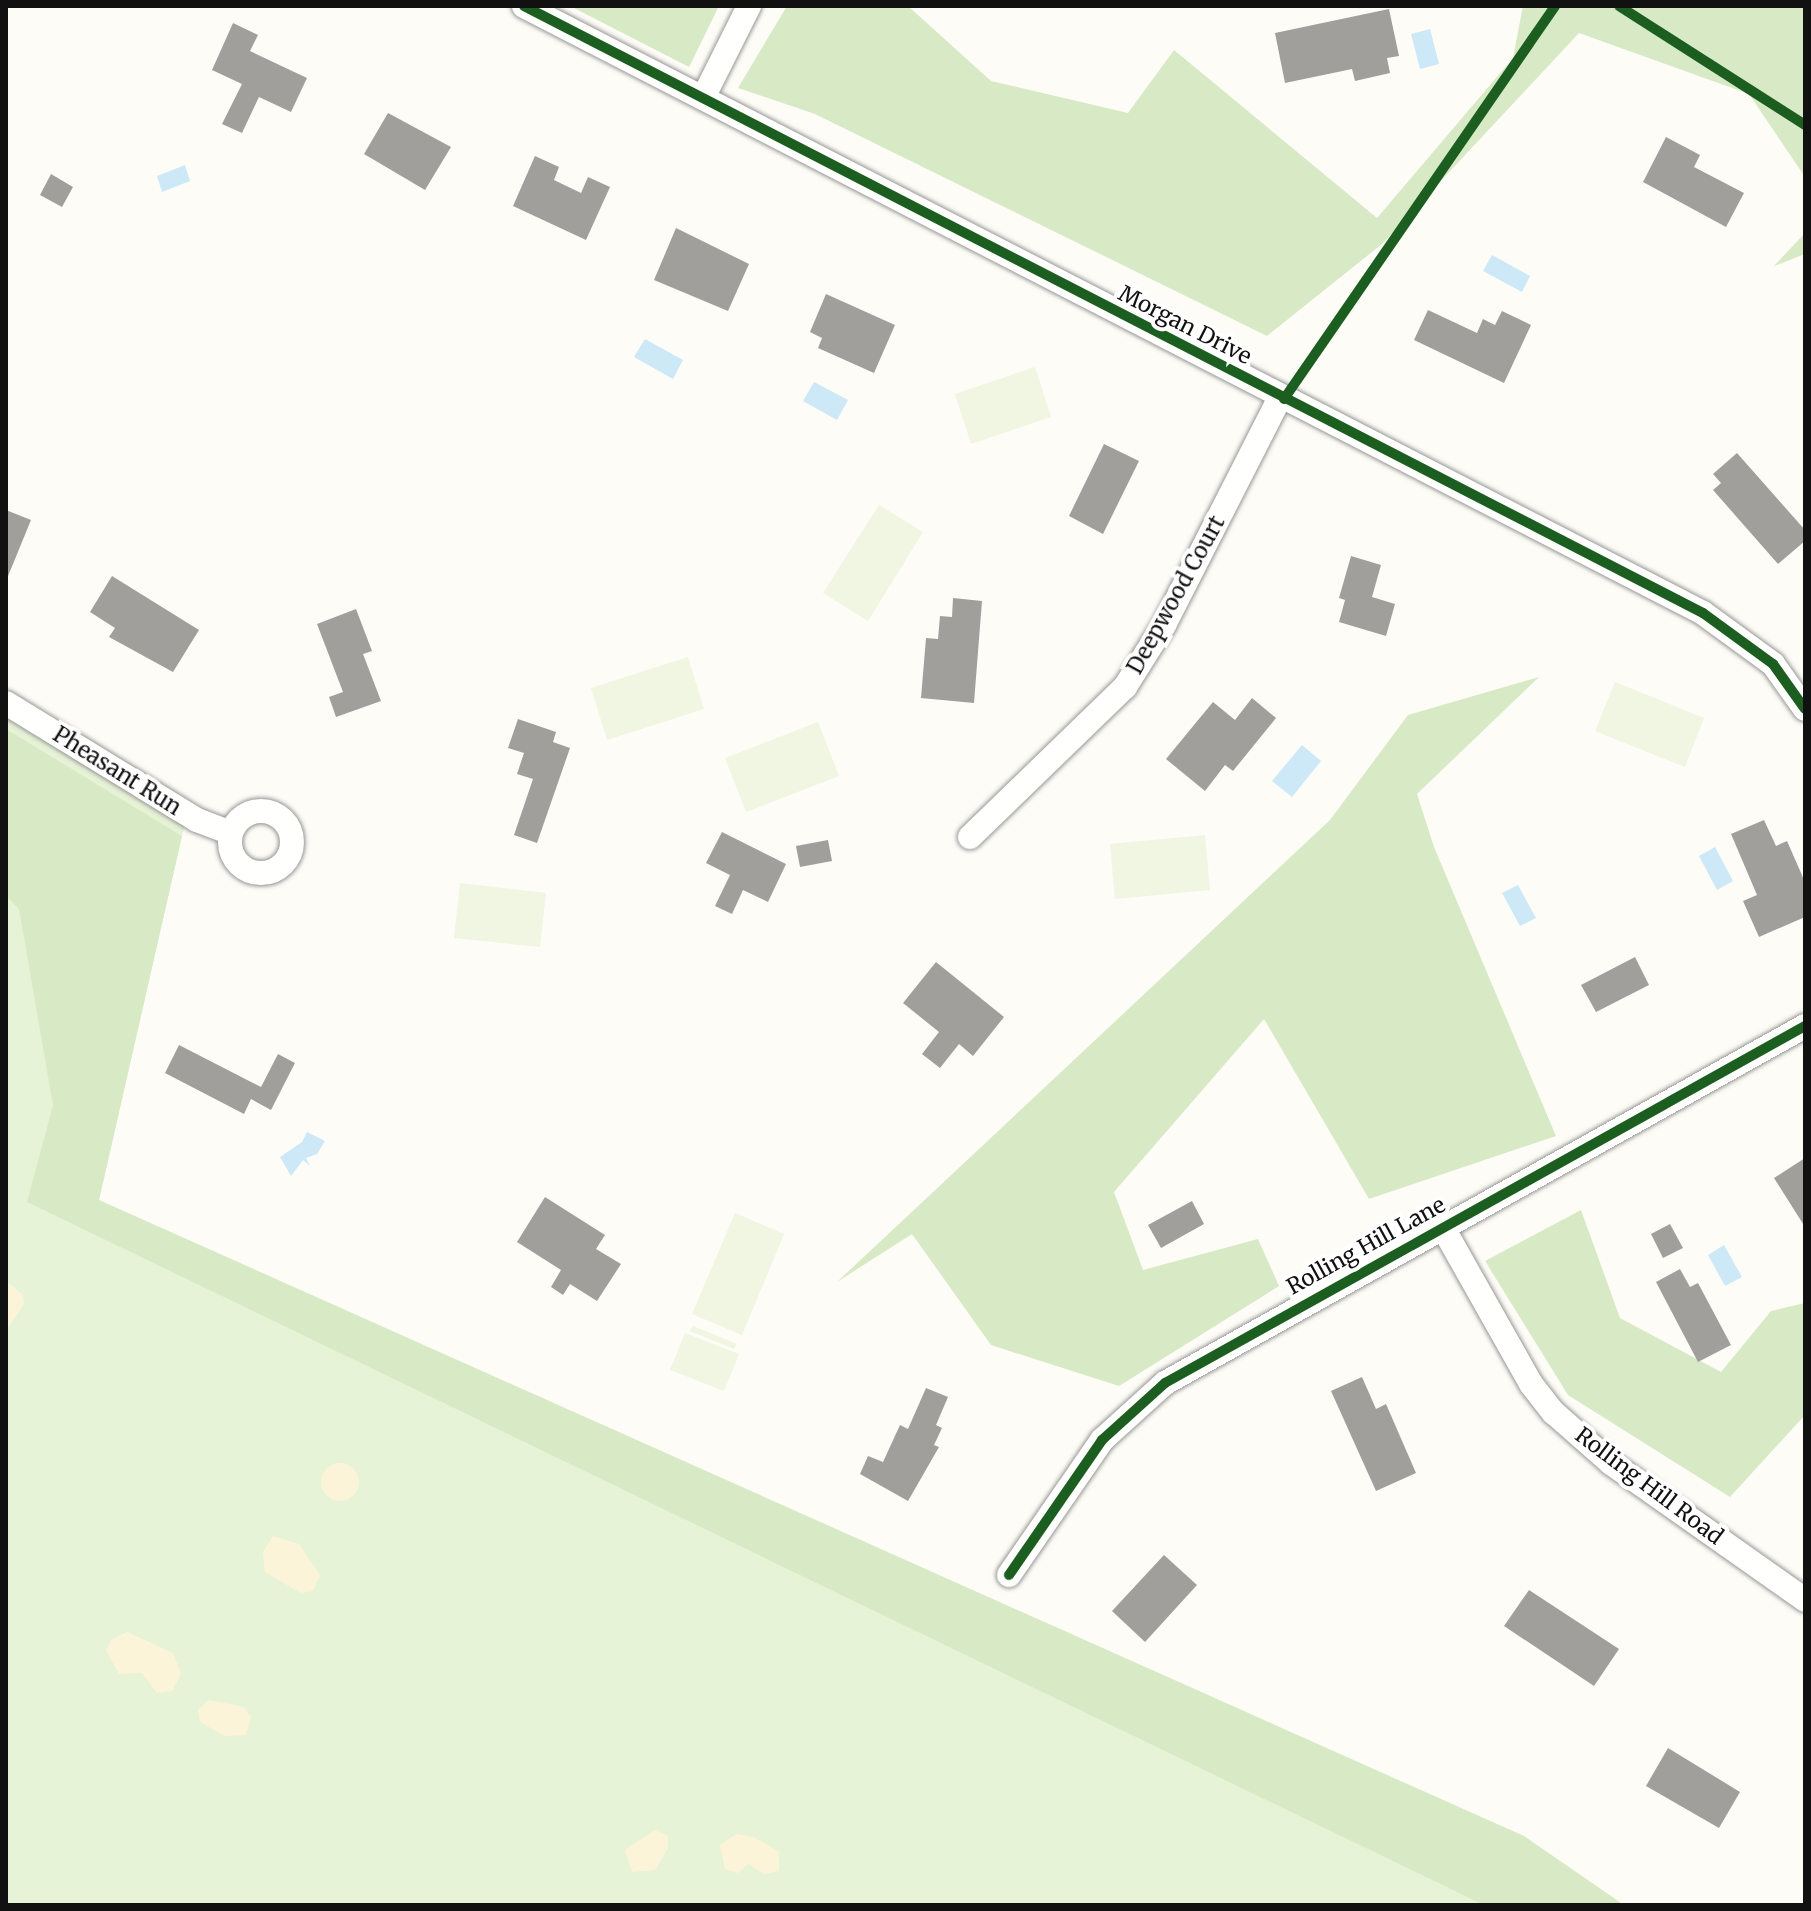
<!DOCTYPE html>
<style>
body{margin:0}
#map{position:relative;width:1811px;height:1911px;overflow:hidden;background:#fdfcf7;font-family:Merriweather,serif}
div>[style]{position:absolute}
.green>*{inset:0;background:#e7f3d7}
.forest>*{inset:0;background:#d8eac5}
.sand>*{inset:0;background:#fcf4d9}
.round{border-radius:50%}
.pitch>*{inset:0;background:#f0f6e1}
.water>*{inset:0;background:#cde8f7}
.building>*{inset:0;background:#a19f9c}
.roads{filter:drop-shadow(0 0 2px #979795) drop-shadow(0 0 2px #979795)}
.minor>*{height:24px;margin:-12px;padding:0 12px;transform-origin:12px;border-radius:12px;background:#fffffe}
.minor>.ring{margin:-12px;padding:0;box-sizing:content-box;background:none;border:24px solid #fffffe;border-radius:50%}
.cycleway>*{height:10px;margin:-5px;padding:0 5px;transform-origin:5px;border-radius:5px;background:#1b5e20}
span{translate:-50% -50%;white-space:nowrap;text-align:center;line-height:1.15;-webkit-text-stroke:8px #fff;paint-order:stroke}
.street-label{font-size:22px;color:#111}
.frame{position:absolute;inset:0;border:8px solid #111;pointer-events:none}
</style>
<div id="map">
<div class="green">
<i style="clip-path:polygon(6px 703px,187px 814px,99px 1200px,1544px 1861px,1526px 1905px,6px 1905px)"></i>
</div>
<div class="forest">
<i style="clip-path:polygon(570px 6px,719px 6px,689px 67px)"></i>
<i style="clip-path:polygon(787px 6px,908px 6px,991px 81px,1128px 113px,1174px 50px,1377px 218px,1513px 58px,1523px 6px,1805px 6px,1805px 177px,1749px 94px,1579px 33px,1382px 244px,1267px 336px,815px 114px,738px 88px)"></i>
<i style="clip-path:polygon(1805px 233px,1805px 254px,1774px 266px)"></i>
<i style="clip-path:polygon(1539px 677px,1417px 794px,1434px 847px,1556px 1136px,1369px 1199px,1264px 1019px,1114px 1192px,1143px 1270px,1258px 1239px,1279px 1286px,1119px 1386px,991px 1345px,912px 1234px,837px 1282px,1330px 820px,1408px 715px)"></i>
<i style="clip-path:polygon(6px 729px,182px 836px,99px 1200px,1524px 1836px,1624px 1905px,1484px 1905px,27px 1202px,53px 1105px,19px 909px,6px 896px)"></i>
<i style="clip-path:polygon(1581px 1210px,1620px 1318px,1721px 1372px,1771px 1311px,1805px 1303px,1805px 1415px,1730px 1497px,1568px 1395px,1485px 1261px)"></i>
</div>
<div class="sand">
<i style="clip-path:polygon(6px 1281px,23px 1295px,24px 1304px,8px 1328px)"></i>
<i class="round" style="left:321px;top:1463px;width:38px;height:38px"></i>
<i style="clip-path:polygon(273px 1536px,299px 1544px,320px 1575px,313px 1591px,301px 1593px,265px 1572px,263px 1552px)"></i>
<i style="clip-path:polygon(127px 1632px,173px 1653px,181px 1674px,172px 1691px,157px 1693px,142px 1673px,119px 1674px,106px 1650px,111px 1640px)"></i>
<i style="clip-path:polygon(209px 1700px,244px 1707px,251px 1717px,246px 1735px,225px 1736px,200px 1722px,198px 1710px)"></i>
<i style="clip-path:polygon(655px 1830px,668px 1836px,668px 1848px,655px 1870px,632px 1872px,625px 1850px)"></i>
<i style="clip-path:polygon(736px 1834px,754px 1837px,779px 1852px,779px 1871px,765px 1874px,748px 1864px,738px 1873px,725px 1869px,720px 1845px)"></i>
</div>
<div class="pitch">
<i style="clip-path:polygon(1035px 367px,1051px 417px,971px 444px,955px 394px)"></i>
<i style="clip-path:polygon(879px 505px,923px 532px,868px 621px,823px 593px)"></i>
<i style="clip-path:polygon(688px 657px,704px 709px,607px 740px,591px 688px)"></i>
<i style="clip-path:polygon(1615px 682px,1704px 718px,1685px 767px,1595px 731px)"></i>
<i style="clip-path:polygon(818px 722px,839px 776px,746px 812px,725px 758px)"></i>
<i style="clip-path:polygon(1205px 835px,1210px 890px,1115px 899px,1110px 844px)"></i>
<i style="clip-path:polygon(460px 883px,546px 893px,540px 947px,454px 938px)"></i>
<i style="clip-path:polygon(735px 1213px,784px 1234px,742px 1335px,692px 1314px)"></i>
<i style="clip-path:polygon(693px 1326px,737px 1344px,734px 1349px,690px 1331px)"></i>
<i style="clip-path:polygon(685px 1333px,739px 1354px,724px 1391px,670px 1370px)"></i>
</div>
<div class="water">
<i style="clip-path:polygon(1430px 29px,1439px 64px,1420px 69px,1411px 34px)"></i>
<i style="clip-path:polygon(185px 165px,190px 181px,162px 192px,157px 176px)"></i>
<i style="clip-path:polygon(1492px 255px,1530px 276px,1522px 292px,1483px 271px)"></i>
<i style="clip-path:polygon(645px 339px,683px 360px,673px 379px,634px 357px)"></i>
<i style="clip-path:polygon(814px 382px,848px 400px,837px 420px,803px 401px)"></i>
<i style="clip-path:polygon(1302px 745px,1321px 761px,1292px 797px,1272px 781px)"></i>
<i style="clip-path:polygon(1715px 847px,1733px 881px,1717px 890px,1699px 856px)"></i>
<i style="clip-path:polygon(1518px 885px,1536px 918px,1520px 926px,1502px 893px)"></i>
<i style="clip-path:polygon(307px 1132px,325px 1141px,317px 1154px,306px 1158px,310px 1166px,303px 1160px,291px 1176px,280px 1157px,302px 1142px)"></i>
<i style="clip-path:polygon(1724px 1245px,1742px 1277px,1725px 1286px,1708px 1255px)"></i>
</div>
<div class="building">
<i style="clip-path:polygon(1389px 9px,1399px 56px,1387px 58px,1390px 73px,1355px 81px,1352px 69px,1285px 83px,1275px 33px)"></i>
<i style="clip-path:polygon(233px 23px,258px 35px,250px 51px,307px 78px,291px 112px,259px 97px,242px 133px,222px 124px,242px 84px,212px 70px)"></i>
<i style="clip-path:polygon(388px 113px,451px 147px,425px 190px,364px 154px)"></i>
<i style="clip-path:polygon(1666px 137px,1700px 155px,1694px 167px,1744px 193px,1726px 227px,1643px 182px)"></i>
<i style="clip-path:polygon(535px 156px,559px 167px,554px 180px,581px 193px,588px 177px,610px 187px,586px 240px,513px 206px)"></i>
<i style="clip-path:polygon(51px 174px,73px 187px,62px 207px,40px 195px)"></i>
<i style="clip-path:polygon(676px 228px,749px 264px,728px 311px,654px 280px)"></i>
<i style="clip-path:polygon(826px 294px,895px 325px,874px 373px,818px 348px,822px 338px,810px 332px)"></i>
<i style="clip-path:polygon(1428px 310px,1477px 333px,1483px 319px,1495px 325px,1502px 311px,1531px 325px,1504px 383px,1414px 340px)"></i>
<i style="clip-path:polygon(1104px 444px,1139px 461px,1103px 534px,1069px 516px)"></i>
<i style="clip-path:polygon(1737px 453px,1805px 530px,1805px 541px,1778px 564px,1713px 490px,1721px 483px,1713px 474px)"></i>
<i style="clip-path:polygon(6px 510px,31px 520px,6px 581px)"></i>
<i style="clip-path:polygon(1351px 556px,1381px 565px,1372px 597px,1395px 604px,1386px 636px,1339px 622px,1345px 600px,1339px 598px)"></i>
<i style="clip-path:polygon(112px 576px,199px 630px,173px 672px,109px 637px,115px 628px,90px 612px)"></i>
<i style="clip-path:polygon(953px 598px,982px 601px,974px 703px,921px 698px,926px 638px,938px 639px,940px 616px,952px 617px)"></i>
<i style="clip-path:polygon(356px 609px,372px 651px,363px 654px,381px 701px,336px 717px,329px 697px,343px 692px,317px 624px)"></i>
<i style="clip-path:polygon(1252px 698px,1276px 718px,1233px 771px,1225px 765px,1205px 791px,1166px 759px,1213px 702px,1235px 720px)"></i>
<i style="clip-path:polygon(518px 719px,556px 732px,553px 742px,570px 748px,537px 843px,514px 835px,533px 779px,517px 774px,524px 753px,508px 748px)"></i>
<i style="clip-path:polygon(1764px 820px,1776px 846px,1787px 841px,1805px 882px,1805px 917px,1759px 937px,1743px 901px,1757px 895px,1731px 834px)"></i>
<i style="clip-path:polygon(722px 832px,786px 864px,768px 902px,743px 890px,732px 914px,715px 906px,730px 875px,706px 863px)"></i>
<i style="clip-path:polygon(828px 840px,832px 861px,800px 867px,796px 846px)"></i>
<i style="clip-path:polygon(1635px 957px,1649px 985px,1596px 1012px,1581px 985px)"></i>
<i style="clip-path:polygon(936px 962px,1004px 1017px,973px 1056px,959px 1044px,940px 1068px,922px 1054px,939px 1032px,903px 1003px)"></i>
<i style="clip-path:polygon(179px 1045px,261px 1087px,278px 1054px,295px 1063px,271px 1110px,251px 1099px,244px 1114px,165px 1073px)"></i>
<i style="clip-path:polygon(1805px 1158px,1805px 1227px,1774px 1178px)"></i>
<i style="clip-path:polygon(545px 1197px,605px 1235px,596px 1249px,621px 1264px,597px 1301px,570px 1284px,563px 1295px,551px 1287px,561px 1270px,517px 1242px)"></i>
<i style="clip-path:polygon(1192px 1201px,1204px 1224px,1161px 1248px,1148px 1225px)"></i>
<i style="clip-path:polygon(1670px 1224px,1683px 1248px,1663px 1258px,1651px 1234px)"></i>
<i style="clip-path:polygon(1680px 1269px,1690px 1287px,1698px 1283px,1731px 1345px,1698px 1362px,1656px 1282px)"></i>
<i style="clip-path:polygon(1362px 1377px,1376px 1409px,1386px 1404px,1416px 1473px,1376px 1491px,1331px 1391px)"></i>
<i style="clip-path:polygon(926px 1388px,948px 1397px,936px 1425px,942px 1428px,934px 1445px,939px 1447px,908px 1501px,860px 1474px,868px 1456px,883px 1462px,900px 1425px,908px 1429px)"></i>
<i style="clip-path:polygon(1164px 1555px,1197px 1585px,1145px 1642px,1112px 1611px)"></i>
<i style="clip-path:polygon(1529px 1590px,1619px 1649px,1594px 1686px,1504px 1626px)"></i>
<i style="clip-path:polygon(1668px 1748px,1740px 1792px,1719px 1828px,1646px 1786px)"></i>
</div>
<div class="roads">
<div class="minor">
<i style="left:524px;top:6px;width:1326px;rotate:27.24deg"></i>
<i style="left:1703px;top:613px;width:87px;rotate:36.1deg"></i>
<i style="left:1773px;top:664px;width:55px;rotate:54.6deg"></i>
<i style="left:703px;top:98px;width:103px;rotate:-63.4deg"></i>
<i style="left:6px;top:703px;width:224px;rotate:31.5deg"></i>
<i style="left:197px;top:820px;width:36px;rotate:21deg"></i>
<i class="ring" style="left:230px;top:811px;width:38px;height:38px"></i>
<i style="left:970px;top:837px;width:216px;rotate:-44.1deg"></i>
<i style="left:1125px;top:687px;width:73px;rotate:-57.8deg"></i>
<i style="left:1164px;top:625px;width:256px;rotate:-63deg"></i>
<i style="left:1442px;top:1226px;width:181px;rotate:60.6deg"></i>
<i style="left:1531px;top:1384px;width:37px;rotate:52deg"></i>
<i style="left:1554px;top:1413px;width:76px;rotate:41.3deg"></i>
<i style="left:1611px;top:1463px;width:237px;rotate:35.2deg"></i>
<i style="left:1009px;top:1575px;width:164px;rotate:-55.4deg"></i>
<i style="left:1102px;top:1440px;width:85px;rotate:-42.1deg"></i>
<i style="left:1165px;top:1383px;width:733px;rotate:-29.15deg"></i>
</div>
</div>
<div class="cycleway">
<i style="left:524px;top:6px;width:1326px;rotate:27.24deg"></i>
<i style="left:1703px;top:613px;width:87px;rotate:36.1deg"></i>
<i style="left:1773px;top:664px;width:55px;rotate:54.6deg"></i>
<i style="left:1619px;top:6px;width:221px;rotate:32.6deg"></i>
<i style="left:1284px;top:399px;width:477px;rotate:-55.4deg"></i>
<i style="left:1009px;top:1575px;width:164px;rotate:-55.4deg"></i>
<i style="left:1102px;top:1440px;width:85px;rotate:-42.1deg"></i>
<i style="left:1165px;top:1383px;width:733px;rotate:-29.15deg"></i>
</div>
<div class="street-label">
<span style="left:1185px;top:325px;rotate:27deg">Morgan Drive</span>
<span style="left:1176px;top:595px;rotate:-61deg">Deepwood Court</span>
<span style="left:117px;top:771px;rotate:32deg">Pheasant Run</span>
<span style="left:1366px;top:1246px;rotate:-29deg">Rolling Hill Lane</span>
<span style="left:1649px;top:1486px;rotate:37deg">Rolling Hill Road</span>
</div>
<div class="frame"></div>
</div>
